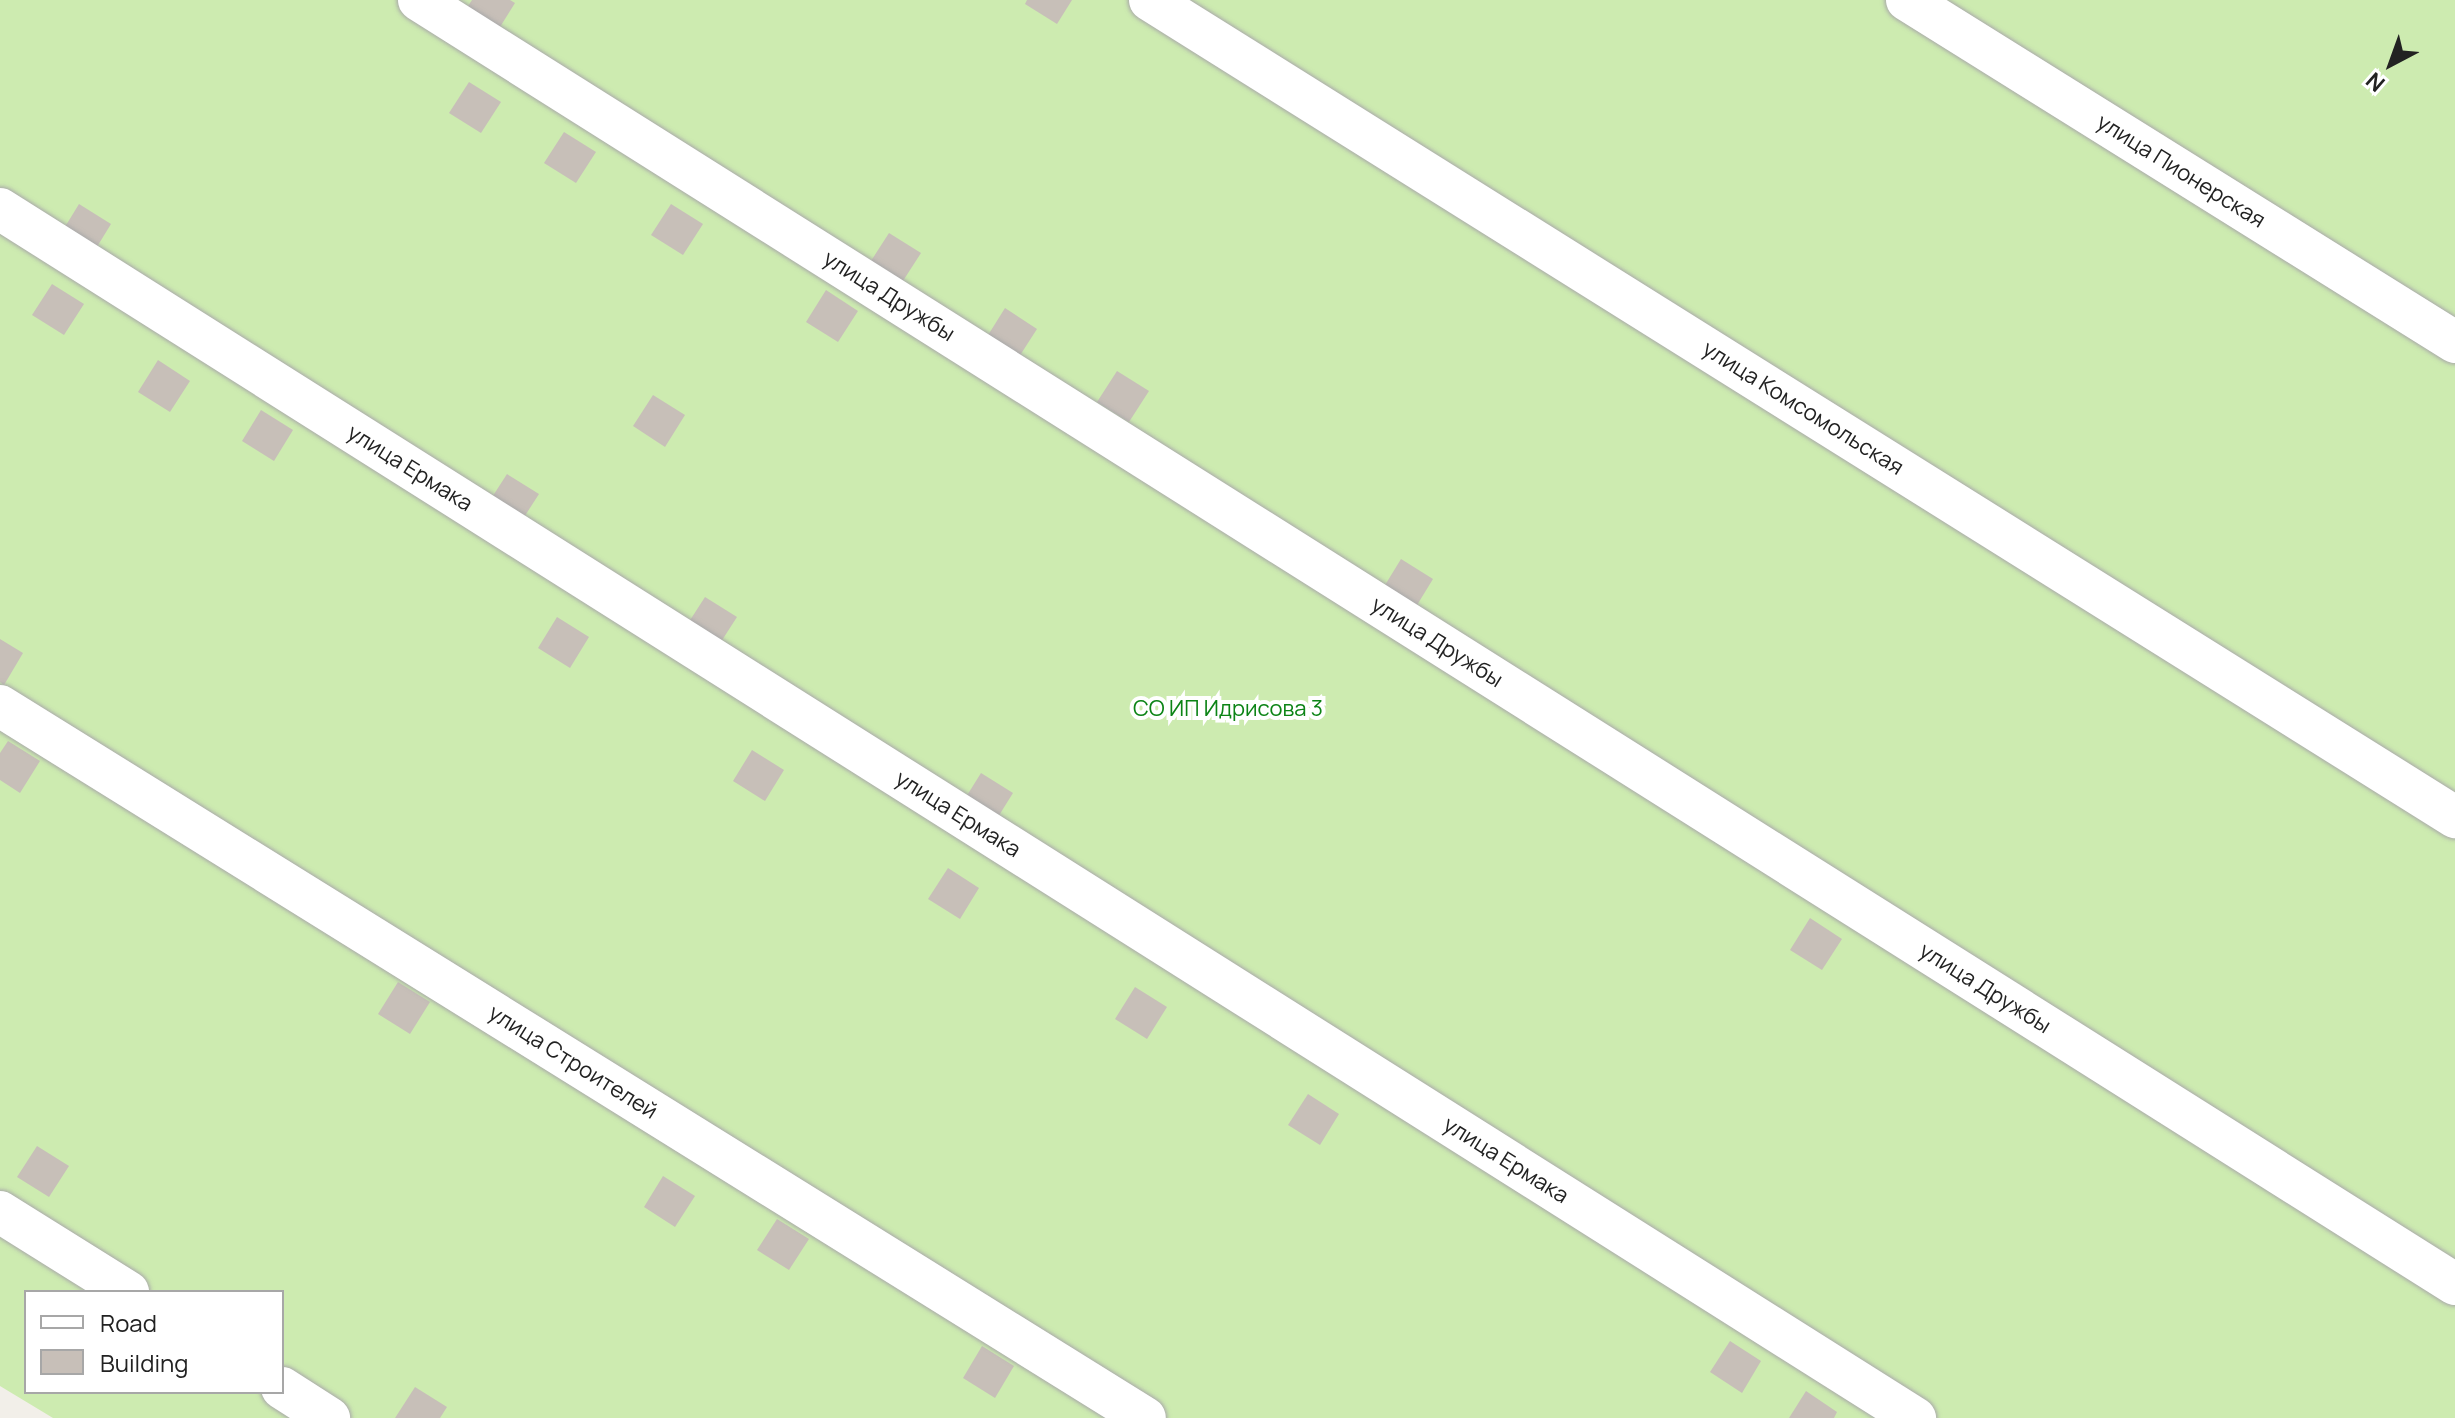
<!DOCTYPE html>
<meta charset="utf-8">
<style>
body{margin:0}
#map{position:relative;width:2455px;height:1418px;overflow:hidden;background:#f2efe9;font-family:Manrope,sans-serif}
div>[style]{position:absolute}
.grass>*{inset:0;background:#cdebb0}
.building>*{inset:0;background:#c7bfb8}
.roads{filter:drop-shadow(0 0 2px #a9a9a9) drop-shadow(0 0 2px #a9a9a9)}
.minor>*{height:42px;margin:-21px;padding:0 21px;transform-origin:21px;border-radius:21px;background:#fff}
span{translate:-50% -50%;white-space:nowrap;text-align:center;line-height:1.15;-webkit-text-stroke:8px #fff;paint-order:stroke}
.street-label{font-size:22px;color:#222}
.park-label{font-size:22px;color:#0c8416}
.legend{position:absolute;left:24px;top:1290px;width:260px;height:104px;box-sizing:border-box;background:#fff;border:2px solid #a7a7a7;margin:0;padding:10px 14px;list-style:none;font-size:24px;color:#222}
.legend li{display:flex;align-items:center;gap:16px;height:40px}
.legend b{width:40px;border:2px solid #a7a7a7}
.north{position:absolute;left:2351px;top:24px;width:80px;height:80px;-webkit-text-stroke:6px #fff;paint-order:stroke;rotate:221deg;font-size:22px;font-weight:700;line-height:32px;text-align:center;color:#222}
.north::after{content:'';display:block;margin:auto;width:28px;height:36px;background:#222;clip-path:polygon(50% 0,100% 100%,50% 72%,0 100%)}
</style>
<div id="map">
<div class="grass">
<i style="clip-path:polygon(evenodd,0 0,2455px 0,2455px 1418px,53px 1418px,0 1386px,0 0,26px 1292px,282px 1292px,282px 1392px,26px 1392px,26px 1292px)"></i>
</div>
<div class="building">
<i style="clip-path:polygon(472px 0,510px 0,515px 3px,495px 35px,463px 14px)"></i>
<i style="clip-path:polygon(1027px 0,1072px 0,1057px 24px,1025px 4px)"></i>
<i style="clip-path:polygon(469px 82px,501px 102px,481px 133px,449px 113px)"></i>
<i style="clip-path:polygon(564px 132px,596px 152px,576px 183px,544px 163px)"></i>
<i style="clip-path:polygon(79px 204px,111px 224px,92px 255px,60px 235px)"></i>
<i style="clip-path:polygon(671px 204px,703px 224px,683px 255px,651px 235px)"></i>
<i style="clip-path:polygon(889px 233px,921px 253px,901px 284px,869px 264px)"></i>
<i style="clip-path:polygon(52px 284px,84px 304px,64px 335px,32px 315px)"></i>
<i style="clip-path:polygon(826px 290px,858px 311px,838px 342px,806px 322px)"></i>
<i style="clip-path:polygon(1005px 308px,1037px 329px,1017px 360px,985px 340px)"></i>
<i style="clip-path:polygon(158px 360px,190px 381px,170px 412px,138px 392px)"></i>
<i style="clip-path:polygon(1117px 371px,1149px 391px,1129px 422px,1097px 402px)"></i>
<i style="clip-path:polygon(653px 395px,685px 415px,665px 447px,633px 426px)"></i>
<i style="clip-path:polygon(261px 410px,293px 430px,274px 461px,242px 441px)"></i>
<i style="clip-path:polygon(507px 474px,539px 494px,519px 525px,487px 505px)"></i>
<i style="clip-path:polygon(1401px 559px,1433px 579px,1414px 610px,1382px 590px)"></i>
<i style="clip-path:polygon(705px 597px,737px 617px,717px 648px,685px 628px)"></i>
<i style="clip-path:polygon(557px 617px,589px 637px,570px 668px,538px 648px)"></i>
<i style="clip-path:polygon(0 639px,23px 653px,4px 685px,0 682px)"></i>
<i style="clip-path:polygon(8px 741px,40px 761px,20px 793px,0 780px,0 753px)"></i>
<i style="clip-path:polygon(752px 750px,784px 770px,765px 801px,733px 781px)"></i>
<i style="clip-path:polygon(981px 773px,1013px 793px,993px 825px,961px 805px)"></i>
<i style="clip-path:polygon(948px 868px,979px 888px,960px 919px,928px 899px)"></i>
<i style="clip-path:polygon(1810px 918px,1842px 939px,1822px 970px,1790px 950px)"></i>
<i style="clip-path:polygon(398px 982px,430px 1002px,410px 1034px,378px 1014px)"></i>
<i style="clip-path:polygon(1135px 987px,1167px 1007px,1147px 1039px,1115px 1019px)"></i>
<i style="clip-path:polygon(1308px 1094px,1339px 1114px,1320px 1145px,1288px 1125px)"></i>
<i style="clip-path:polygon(37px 1146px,69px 1166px,49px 1197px,17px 1177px)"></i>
<i style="clip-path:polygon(663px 1176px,695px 1196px,675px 1227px,644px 1207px)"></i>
<i style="clip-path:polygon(777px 1219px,809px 1239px,789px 1270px,757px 1250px)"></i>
<i style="clip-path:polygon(1730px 1341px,1761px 1361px,1742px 1393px,1710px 1372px)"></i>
<i style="clip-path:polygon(982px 1346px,1014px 1366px,995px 1398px,963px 1378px)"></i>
<i style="clip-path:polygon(415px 1387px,447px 1407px,440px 1418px,395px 1418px)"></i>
<i style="clip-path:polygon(1806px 1391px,1837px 1412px,1834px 1418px,1789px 1418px)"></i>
</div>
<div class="roads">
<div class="minor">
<i style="left:419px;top:0;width:2407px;rotate:32.24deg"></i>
<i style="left:1150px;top:0;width:1540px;rotate:32.05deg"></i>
<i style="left:1907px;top:0;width:646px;rotate:31.97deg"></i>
<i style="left:0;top:209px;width:2265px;rotate:32.27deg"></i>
<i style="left:0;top:706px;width:1348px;rotate:31.87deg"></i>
<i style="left:0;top:1212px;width:151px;rotate:32deg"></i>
<i style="left:282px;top:1388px;width:56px;rotate:32.6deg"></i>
</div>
</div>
<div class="street-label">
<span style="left:2181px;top:171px;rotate:32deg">улица Пионерская</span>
<span style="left:889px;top:296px;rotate:32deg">улица Дружбы</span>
<span style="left:1803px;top:408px;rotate:32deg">улица Комсомольская</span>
<span style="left:410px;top:468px;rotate:32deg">улица Ермака</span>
<span style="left:1437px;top:642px;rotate:32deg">улица Дружбы</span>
<span style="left:958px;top:814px;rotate:32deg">улица Ермака</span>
<span style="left:1985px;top:988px;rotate:32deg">улица Дружбы</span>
<span style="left:573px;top:1062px;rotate:32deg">улица Строителей</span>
<span style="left:1506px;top:1160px;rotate:32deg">улица Ермака</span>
</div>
<div class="park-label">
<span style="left:1228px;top:709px">СО ИП Идрисова 3</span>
</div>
<ul class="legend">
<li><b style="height:10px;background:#fff"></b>Road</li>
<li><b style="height:22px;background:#c7bfb8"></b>Building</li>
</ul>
<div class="north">N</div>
</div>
